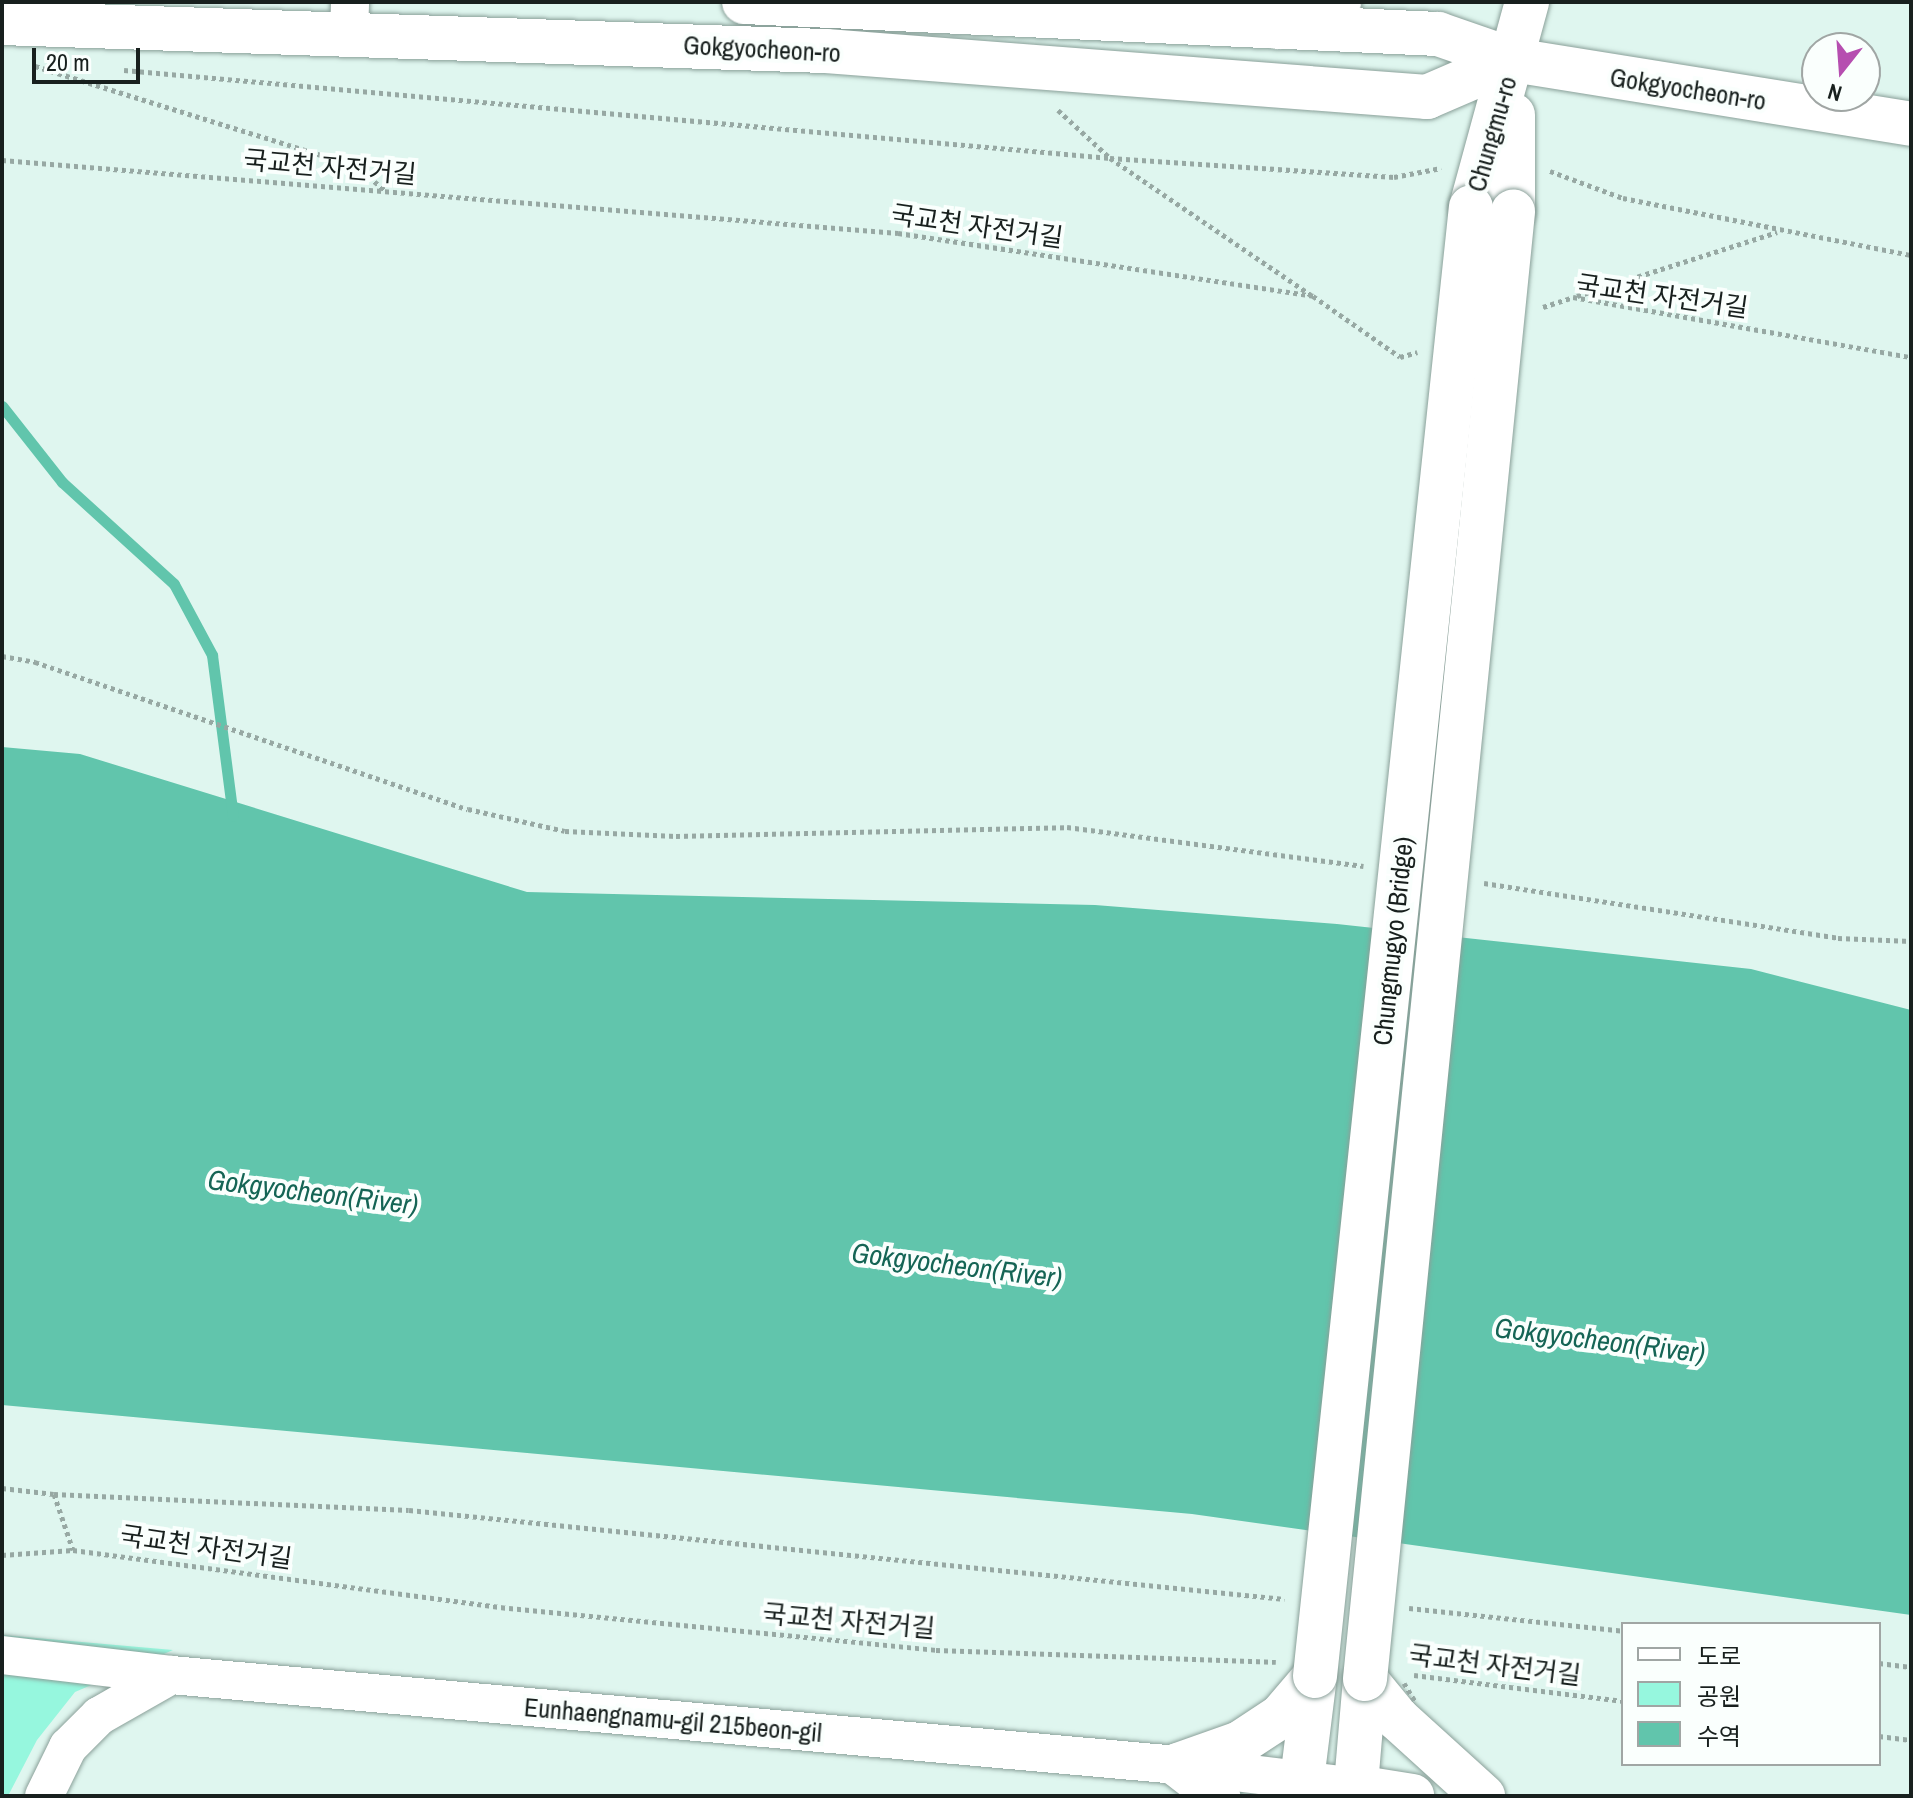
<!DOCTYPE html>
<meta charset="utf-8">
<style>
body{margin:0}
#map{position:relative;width:1913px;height:1798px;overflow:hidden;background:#dff6ef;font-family:"Archivo Narrow","Noto Sans KR",sans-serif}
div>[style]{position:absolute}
.green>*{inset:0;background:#96f7de}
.water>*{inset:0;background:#61c5ac}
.stream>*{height:11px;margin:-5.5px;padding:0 5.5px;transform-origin:5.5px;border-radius:5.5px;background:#61c5ac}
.path>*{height:5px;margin-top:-2.5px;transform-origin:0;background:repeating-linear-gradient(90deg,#97a8a3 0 4px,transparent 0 8px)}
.roads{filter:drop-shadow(0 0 2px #8aa099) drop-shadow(0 0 2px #8aa099)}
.street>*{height:38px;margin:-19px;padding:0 19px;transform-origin:19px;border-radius:19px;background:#fff}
.secondary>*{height:44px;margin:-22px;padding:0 22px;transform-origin:22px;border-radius:22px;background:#fff}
.primary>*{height:44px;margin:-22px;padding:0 22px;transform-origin:22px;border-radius:22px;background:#fff}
.path-bridge>*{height:5px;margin-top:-2.5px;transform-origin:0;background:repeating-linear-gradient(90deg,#97a8a3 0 4px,transparent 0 8px)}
.bridges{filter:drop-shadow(0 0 2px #8aa099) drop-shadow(0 0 2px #8aa099)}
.primary-bridge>*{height:44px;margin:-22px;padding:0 22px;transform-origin:22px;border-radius:22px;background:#fff}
span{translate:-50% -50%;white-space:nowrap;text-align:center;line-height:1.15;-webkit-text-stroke:8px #fafffd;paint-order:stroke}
.street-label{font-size:26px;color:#18201e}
.water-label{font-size:28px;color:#156555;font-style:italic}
.frame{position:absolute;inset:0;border:4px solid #18201e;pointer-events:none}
.legend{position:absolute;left:1621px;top:1622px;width:260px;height:144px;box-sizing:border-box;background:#fafffd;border:2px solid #a0a6a4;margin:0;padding:10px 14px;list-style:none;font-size:24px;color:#18201e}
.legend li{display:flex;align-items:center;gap:16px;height:40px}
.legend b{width:40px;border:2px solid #a0a6a4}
.north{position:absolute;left:1801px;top:32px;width:80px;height:80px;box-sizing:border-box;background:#fafffd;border:2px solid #a0a6a4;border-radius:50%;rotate:197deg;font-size:22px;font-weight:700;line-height:32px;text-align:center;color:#18201e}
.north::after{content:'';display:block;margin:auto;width:28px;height:36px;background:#b64eb0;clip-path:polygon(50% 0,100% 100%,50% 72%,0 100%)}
.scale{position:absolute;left:32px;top:48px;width:108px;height:36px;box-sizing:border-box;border:4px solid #18201e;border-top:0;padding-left:10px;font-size:24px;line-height:28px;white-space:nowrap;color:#18201e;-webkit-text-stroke:6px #fafffd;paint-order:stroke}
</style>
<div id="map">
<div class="green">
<i style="clip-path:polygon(2px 1635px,173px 1650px,75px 1692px,37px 1740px,8px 1796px,2px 1796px)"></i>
</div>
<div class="water">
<i style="clip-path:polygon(2px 747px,80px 754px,527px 892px,1095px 905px,1337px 924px,1751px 969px,1911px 1010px,1911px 1615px,1192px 1514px,2px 1405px)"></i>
</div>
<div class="stream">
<i style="left:2px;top:406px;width:97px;rotate:51.7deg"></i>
<i style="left:62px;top:482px;width:151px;rotate:42.3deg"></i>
<i style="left:174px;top:584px;width:81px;rotate:61.8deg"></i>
<i style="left:212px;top:655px;width:162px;rotate:82.6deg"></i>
</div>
<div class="path">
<i style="left:35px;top:66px;width:336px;rotate:17.3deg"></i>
<i style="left:356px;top:166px;width:38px;rotate:40deg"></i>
<i style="left:124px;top:70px;width:990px;rotate:5.1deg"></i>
<i style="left:1110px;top:158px;width:285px;rotate:3.8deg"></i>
<i style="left:1394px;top:177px;width:48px;rotate:-10.8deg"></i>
<i style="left:1058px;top:110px;width:71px;rotate:42.7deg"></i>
<i style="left:1110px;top:158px;width:243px;rotate:34.3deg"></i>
<i style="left:2px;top:160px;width:899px;rotate:4.66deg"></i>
<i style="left:898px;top:233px;width:420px;rotate:8.6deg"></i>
<i style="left:1313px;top:296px;width:106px;rotate:35deg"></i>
<i style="left:1400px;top:357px;width:18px;rotate:-16deg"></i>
<i style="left:1550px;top:171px;width:78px;rotate:20.3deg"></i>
<i style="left:1623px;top:198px;width:294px;rotate:11.2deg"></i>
<i style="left:1577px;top:296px;width:210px;rotate:-17.7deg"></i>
<i style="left:1543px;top:307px;width:32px;rotate:-18deg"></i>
<i style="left:1573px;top:297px;width:343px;rotate:10.1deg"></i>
<i style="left:2px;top:656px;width:34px;rotate:10deg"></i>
<i style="left:35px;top:662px;width:457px;rotate:18.8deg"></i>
<i style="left:468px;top:809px;width:99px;rotate:12.8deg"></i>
<i style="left:565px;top:831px;width:111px;rotate:2.6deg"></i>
<i style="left:676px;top:836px;width:391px;rotate:-1.3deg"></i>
<i style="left:1067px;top:827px;width:299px;rotate:7.5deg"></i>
<i style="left:1484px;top:883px;width:358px;rotate:8.8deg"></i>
<i style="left:1838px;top:938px;width:73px;rotate:2.4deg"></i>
<i style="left:2px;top:1488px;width:52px;rotate:6.6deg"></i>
<i style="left:54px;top:1494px;width:59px;rotate:71.3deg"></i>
<i style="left:54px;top:1494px;width:355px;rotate:2.6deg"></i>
<i style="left:409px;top:1510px;width:880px;rotate:5.81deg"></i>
<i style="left:2px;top:1555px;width:71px;rotate:-4deg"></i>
<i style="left:73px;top:1550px;width:440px;rotate:7.6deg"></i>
<i style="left:509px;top:1608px;width:429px;rotate:5.6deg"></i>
<i style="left:936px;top:1650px;width:340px;rotate:2deg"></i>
<i style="left:1409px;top:1608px;width:215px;rotate:6.1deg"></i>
<i style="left:1879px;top:1663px;width:32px;rotate:7deg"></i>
<i style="left:1414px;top:1675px;width:211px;rotate:7.1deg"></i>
<i style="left:1879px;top:1736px;width:32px;rotate:7deg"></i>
</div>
<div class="roads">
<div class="street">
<i style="left:349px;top:33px;width:31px;rotate:-88deg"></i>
<i style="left:2px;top:1655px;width:170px;rotate:6.7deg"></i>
<i style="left:44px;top:1796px;width:55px;rotate:-63.9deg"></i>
<i style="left:68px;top:1747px;width:44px;rotate:-45deg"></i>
<i style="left:99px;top:1716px;width:83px;rotate:-29.7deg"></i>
<i style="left:171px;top:1675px;width:1011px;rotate:5.11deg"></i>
<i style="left:1178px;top:1765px;width:179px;rotate:7deg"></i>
</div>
<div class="secondary">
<i style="left:744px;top:2px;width:695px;rotate:2.64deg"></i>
<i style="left:1438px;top:34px;width:79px;rotate:19.1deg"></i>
<i style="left:1513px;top:60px;width:403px;rotate:9.1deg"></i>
<i style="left:2px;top:23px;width:824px;rotate:1.95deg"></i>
<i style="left:826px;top:51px;width:603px;rotate:4.38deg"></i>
<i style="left:1427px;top:97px;width:94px;rotate:-23.3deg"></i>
<i style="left:1356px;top:1787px;width:57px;rotate:9.1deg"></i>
</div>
<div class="primary">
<i style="left:1277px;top:27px;width:67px;rotate:-22deg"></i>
<i style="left:1471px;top:207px;width:213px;rotate:-74.7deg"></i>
<i style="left:1513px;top:211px;width:96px;rotate:-90deg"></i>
<i style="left:1365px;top:1679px;width:52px;rotate:50.5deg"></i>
<i style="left:1398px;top:1719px;width:115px;rotate:42.2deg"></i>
<i style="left:1178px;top:1765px;width:66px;rotate:-19.5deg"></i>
<i style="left:1240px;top:1743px;width:49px;rotate:-33.4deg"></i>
<i style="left:1281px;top:1716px;width:52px;rotate:-49.6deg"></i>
<i style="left:1178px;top:1765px;width:51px;rotate:37.8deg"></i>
<i style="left:1300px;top:1796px;width:121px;rotate:-82.9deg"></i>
<i style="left:1355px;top:1796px;width:117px;rotate:-85.1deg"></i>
</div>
</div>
<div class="path-bridge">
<i style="left:1404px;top:1683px;width:21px;rotate:59deg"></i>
</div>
<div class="bridges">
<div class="primary-bridge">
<i style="left:1315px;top:1676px;width:1477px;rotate:-83.94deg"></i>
<i style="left:1365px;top:1679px;width:1475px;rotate:-84.24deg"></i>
</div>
</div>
<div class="street-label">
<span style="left:762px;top:49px;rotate:3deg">Gokgyocheon-ro</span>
<span style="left:1688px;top:89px;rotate:9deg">Gokgyocheon-ro</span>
<span style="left:1492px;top:134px;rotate:-74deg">Chungmu-ro</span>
<span style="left:330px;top:167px;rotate:5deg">국교천 자전거길</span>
<span style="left:977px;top:226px;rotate:8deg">국교천 자전거길</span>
<span style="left:1662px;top:296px;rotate:8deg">국교천 자전거길</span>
<span style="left:1393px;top:941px;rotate:-84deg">Chungmugyo (Bridge)</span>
<span style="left:206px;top:1547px;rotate:8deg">국교천 자전거길</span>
<span style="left:849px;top:1621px;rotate:5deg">국교천 자전거길</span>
<span style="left:1495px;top:1665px;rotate:7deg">국교천 자전거길</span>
<span style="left:673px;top:1720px;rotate:5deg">Eunhaengnamu-gil 215beon-gil</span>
</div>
<div class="water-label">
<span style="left:313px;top:1192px;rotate:7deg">Gokgyocheon(River)</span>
<span style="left:957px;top:1265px;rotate:7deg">Gokgyocheon(River)</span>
<span style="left:1600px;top:1340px;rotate:7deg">Gokgyocheon(River)</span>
</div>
<div class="frame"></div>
<ul class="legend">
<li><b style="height:10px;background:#fff"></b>도로</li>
<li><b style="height:22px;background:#96f7de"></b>공원</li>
<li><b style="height:22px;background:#61c5ac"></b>수역</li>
</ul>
<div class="north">N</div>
<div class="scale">20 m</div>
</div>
